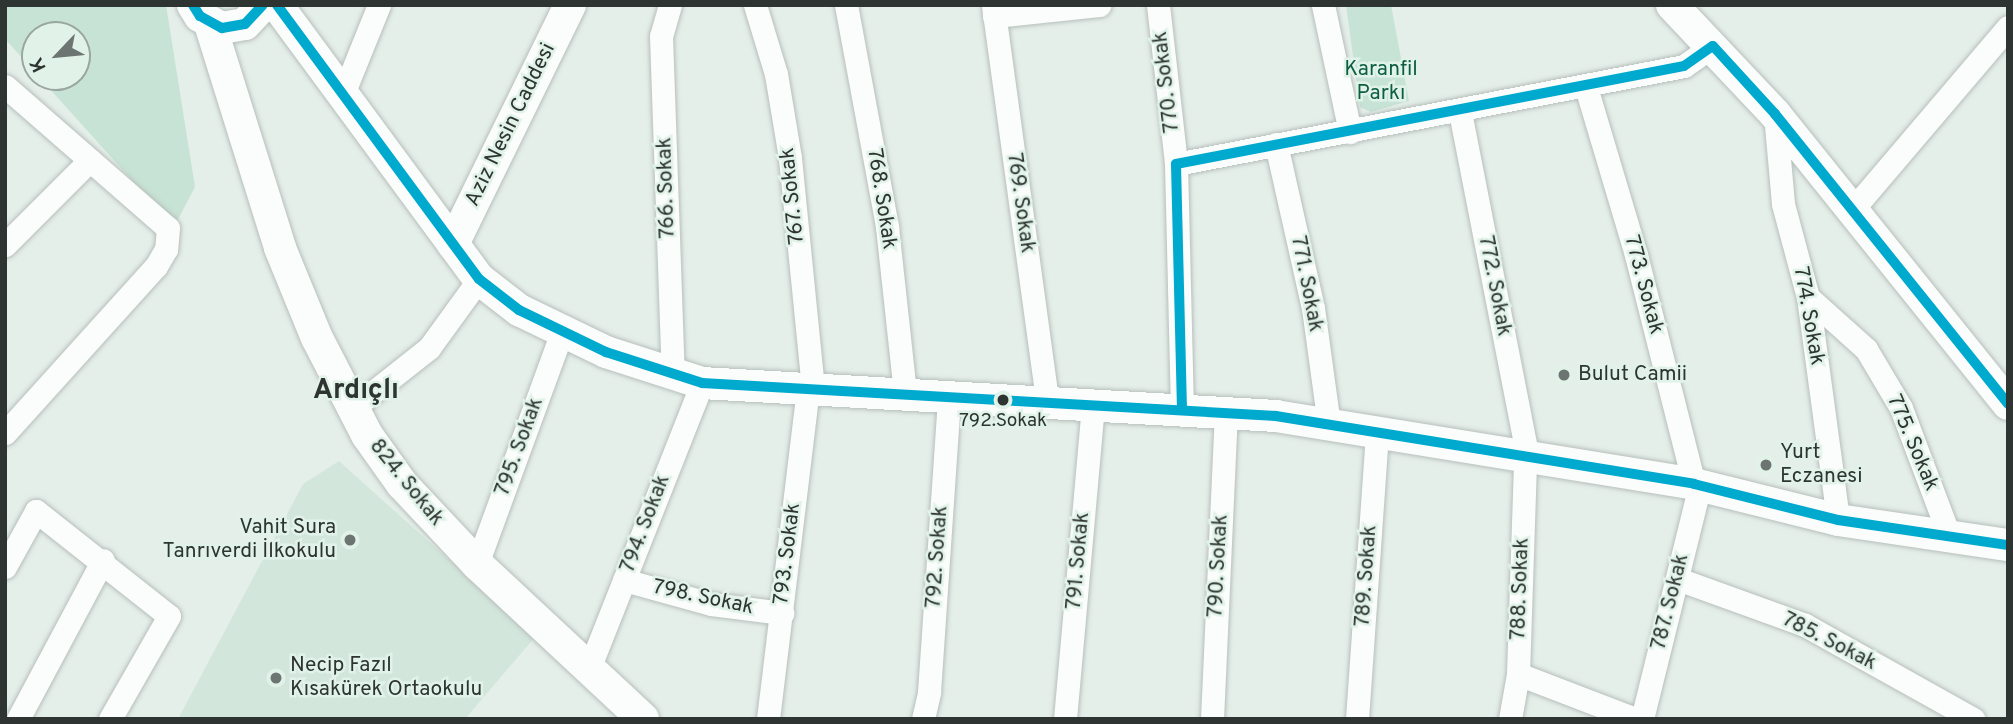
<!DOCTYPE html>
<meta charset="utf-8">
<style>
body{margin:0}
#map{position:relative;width:2013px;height:724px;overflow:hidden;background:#e5efea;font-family:Overpass,sans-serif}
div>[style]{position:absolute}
.built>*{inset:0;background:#d3e6dc}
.green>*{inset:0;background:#c7e3d5}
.roads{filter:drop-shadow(0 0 2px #b7bfbb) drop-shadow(0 0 2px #b7bfbb)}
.street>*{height:23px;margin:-11.5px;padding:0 11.5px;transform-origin:11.5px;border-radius:11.5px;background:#fbfdfc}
.secondary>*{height:32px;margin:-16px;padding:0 16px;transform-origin:16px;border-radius:16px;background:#fbfdfc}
.bus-1>*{height:10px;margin:-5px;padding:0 5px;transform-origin:5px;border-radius:5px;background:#00a9ce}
.dots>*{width:19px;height:19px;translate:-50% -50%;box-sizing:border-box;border:4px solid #e1f3e9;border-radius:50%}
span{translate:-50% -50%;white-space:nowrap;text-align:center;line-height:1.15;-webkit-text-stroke:5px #e1f3e9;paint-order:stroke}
.bus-label{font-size:19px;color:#2d3431}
.park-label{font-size:21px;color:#0d5f41}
.street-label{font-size:21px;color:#2d3431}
.poi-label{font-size:21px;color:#2d3431}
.left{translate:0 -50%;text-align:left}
.right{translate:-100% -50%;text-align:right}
.district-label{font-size:28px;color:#2d3431;font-weight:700}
.frame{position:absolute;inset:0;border:7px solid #2d3431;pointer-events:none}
.north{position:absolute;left:21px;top:21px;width:70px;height:70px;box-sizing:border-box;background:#e1f3e9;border:2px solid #99a79f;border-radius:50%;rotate:244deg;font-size:19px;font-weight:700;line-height:28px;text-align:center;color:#2d3431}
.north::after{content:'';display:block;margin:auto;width:24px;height:32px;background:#6d7572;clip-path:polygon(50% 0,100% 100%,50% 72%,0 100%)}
</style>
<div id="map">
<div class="built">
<i style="clip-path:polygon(339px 461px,535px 637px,465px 719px,178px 719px,303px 484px)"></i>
</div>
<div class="green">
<i style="clip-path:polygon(5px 5px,166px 5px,195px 187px,174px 227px,39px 77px,77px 77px,77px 35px,35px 35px,35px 72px,5px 39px)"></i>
<i style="clip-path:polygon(1346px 5px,1391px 5px,1409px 101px,1371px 112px,1360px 107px)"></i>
</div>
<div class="roads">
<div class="street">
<i style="left:670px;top:5px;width:32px;rotate:106deg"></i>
<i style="left:661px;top:36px;width:336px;rotate:88deg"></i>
<i style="left:755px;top:5px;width:72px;rotate:73.1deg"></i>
<i style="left:776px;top:74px;width:85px;rotate:80.5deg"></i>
<i style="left:790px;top:158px;width:233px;rotate:84.3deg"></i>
<i style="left:846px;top:5px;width:226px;rotate:79.5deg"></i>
<i style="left:887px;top:227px;width:168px;rotate:83.8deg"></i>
<i style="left:993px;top:5px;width:400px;rotate:82.2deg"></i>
<i style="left:1158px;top:5px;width:160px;rotate:83.5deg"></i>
<i style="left:1176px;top:164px;width:246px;rotate:88.6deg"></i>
<i style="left:1323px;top:5px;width:130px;rotate:78deg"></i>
<i style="left:994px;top:16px;width:106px;rotate:-6deg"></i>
<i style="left:5px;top:86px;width:216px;rotate:41.1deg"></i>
<i style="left:168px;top:228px;width:21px;rotate:95deg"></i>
<i style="left:166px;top:249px;width:20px;rotate:120deg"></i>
<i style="left:156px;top:266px;width:225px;rotate:132.1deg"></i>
<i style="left:1586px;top:87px;width:175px;rotate:73.4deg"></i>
<i style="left:1636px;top:255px;width:236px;rotate:75.8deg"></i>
<i style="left:343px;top:94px;width:96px;rotate:-68deg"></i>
<i style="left:1460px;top:112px;width:355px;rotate:78.9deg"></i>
<i style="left:1775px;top:114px;width:90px;rotate:84.9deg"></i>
<i style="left:1783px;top:204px;width:96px;rotate:75deg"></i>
<i style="left:1808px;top:297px;width:225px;rotate:82.3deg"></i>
<i style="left:1276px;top:144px;width:168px;rotate:77.3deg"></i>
<i style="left:1313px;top:308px;width:118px;rotate:82.2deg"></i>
<i style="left:1176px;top:164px;width:517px;rotate:-10.92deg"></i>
<i style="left:1684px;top:66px;width:35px;rotate:-35deg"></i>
<i style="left:1853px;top:209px;width:239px;rotate:-49.6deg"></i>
<i style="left:5px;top:245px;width:120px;rotate:-45deg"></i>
<i style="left:1808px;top:297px;width:78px;rotate:41.9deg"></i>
<i style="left:1866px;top:349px;width:69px;rotate:59.3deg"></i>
<i style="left:1901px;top:408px;width:136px;rotate:69.3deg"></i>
<i style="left:353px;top:408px;width:97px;rotate:-38.3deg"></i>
<i style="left:429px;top:348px;width:85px;rotate:-54.1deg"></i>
<i style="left:477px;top:564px;width:250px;rotate:-69.9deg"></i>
<i style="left:5px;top:567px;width:64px;rotate:-61deg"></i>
<i style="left:36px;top:511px;width:169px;rotate:38.3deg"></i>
<i style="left:169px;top:616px;width:119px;rotate:119.8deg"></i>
<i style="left:1678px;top:579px;width:135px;rotate:19.9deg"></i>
<i style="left:1805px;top:625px;width:193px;rotate:29.2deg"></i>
<i style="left:624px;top:580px;width:90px;rotate:15.4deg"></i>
<i style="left:711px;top:604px;width:72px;rotate:7.2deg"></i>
<i style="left:590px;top:666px;width:304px;rotate:-68.4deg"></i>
<i style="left:1518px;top:674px;width:125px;rotate:21deg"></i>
<i style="left:18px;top:719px;width:180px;rotate:-61.9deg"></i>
<i style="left:768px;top:719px;width:331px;rotate:-83.1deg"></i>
<i style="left:923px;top:719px;width:28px;rotate:-77deg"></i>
<i style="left:929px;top:692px;width:297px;rotate:-86.1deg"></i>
<i style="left:1065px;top:719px;width:316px;rotate:-84.9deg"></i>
<i style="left:1212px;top:719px;width:306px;rotate:-87.4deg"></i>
<i style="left:1357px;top:719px;width:288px;rotate:-86deg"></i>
<i style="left:1510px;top:719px;width:46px;rotate:-79.9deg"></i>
<i style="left:1518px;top:674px;width:215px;rotate:-88.1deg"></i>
<i style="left:1642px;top:719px;width:241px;rotate:-76.1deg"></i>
</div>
<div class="secondary">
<i style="left:193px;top:5px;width:13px;rotate:58deg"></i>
<i style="left:200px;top:16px;width:25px;rotate:29deg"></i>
<i style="left:222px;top:28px;width:23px;rotate:-10deg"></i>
<i style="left:245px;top:24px;width:26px;rotate:-47deg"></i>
<i style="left:277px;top:5px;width:340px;rotate:53.6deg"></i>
<i style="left:479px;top:279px;width:51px;rotate:37.8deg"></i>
<i style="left:519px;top:310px;width:97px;rotate:25.8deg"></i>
<i style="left:606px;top:352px;width:101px;rotate:17.9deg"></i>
<i style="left:702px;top:383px;width:575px;rotate:3.29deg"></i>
<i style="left:1276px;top:416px;width:423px;rotate:9.2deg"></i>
<i style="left:1694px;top:484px;width:148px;rotate:14deg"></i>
<i style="left:1838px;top:520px;width:172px;rotate:8.4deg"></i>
<i style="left:1672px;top:5px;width:150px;rotate:46.6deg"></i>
<i style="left:1775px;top:114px;width:372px;rotate:51.2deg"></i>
<i style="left:210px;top:24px;width:235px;rotate:72.6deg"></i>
<i style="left:280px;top:248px;width:97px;rotate:67.7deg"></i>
<i style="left:317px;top:338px;width:109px;rotate:62.7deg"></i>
<i style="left:367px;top:435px;width:60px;rotate:54.5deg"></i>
<i style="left:402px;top:484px;width:110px;rotate:46.8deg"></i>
<i style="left:477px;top:564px;width:227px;rotate:43deg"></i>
<i style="left:453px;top:244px;width:266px;rotate:-63.9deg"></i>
</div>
</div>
<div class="bus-1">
<i style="left:193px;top:5px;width:13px;rotate:58deg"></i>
<i style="left:200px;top:16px;width:25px;rotate:29deg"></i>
<i style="left:222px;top:28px;width:23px;rotate:-10deg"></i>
<i style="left:245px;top:24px;width:26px;rotate:-47deg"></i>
<i style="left:277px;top:5px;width:340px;rotate:53.6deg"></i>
<i style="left:479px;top:279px;width:51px;rotate:37.8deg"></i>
<i style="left:519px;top:310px;width:97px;rotate:25.8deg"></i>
<i style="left:606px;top:352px;width:101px;rotate:17.9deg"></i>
<i style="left:702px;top:383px;width:575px;rotate:3.29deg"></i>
<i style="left:1276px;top:416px;width:423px;rotate:9.2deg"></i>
<i style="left:1694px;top:484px;width:148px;rotate:14deg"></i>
<i style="left:1838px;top:520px;width:172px;rotate:8.4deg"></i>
<i style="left:1182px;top:410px;width:246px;rotate:-91.4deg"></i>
<i style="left:1176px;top:164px;width:517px;rotate:-10.92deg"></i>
<i style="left:1684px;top:66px;width:35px;rotate:-35deg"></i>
<i style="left:1713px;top:46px;width:92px;rotate:47.6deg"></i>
<i style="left:1775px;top:114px;width:372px;rotate:51.2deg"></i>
</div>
<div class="dots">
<i style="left:1564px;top:375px;background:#6d7572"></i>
<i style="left:1003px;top:400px;background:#2d3431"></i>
<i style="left:1766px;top:465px;background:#6d7572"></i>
<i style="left:350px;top:540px;background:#6d7572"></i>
<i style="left:276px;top:678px;background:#6d7572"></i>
</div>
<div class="bus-label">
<span style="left:1003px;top:422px">792.Sokak</span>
</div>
<div class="park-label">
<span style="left:1381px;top:82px">Karanfil<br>Parkı</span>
</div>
<div class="street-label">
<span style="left:1167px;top:82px;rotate:-97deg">770. Sokak</span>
<span style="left:511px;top:125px;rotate:-64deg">Aziz Nesin Caddesi</span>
<span style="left:667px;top:188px;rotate:-92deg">766. Sokak</span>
<span style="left:793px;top:196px;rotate:-96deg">767. Sokak</span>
<span style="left:881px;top:199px;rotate:81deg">768. Sokak</span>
<span style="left:1020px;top:203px;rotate:82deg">769. Sokak</span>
<span style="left:1306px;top:284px;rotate:79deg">771. Sokak</span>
<span style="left:1643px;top:285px;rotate:75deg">773. Sokak</span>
<span style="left:1494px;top:286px;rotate:79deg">772. Sokak</span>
<span style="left:1808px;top:316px;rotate:80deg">774. Sokak</span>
<span style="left:1912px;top:443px;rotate:67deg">775. Sokak</span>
<span style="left:520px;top:447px;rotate:-70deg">795. Sokak</span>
<span style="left:406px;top:483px;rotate:51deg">824. Sokak</span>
<span style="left:646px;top:524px;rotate:-69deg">794. Sokak</span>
<span style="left:788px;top:554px;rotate:-83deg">793. Sokak</span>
<span style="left:938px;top:557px;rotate:-86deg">792. Sokak</span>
<span style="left:1079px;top:561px;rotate:-85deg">791. Sokak</span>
<span style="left:1219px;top:566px;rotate:-87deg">790. Sokak</span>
<span style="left:1367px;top:576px;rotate:-86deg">789. Sokak</span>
<span style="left:1521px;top:589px;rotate:-88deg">788. Sokak</span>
<span style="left:703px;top:598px;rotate:12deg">798. Sokak</span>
<span style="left:1671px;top:602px;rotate:-76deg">787. Sokak</span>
<span style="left:1829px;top:642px;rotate:27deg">785. Sokak</span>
</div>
<div class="poi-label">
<span class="left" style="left:1578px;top:375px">Bulut Camii</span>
<span class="left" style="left:1780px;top:465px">Yurt<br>Eczanesi</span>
<span class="right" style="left:336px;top:540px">Vahit Sura<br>Tanrıverdi İlkokulu</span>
<span class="left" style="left:290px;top:678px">Necip Fazıl<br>Kısakürek Ortaokulu</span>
</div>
<div class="district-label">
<span style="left:356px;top:391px">Ardıçlı</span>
</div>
<div class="frame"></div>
<div class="north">K</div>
</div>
